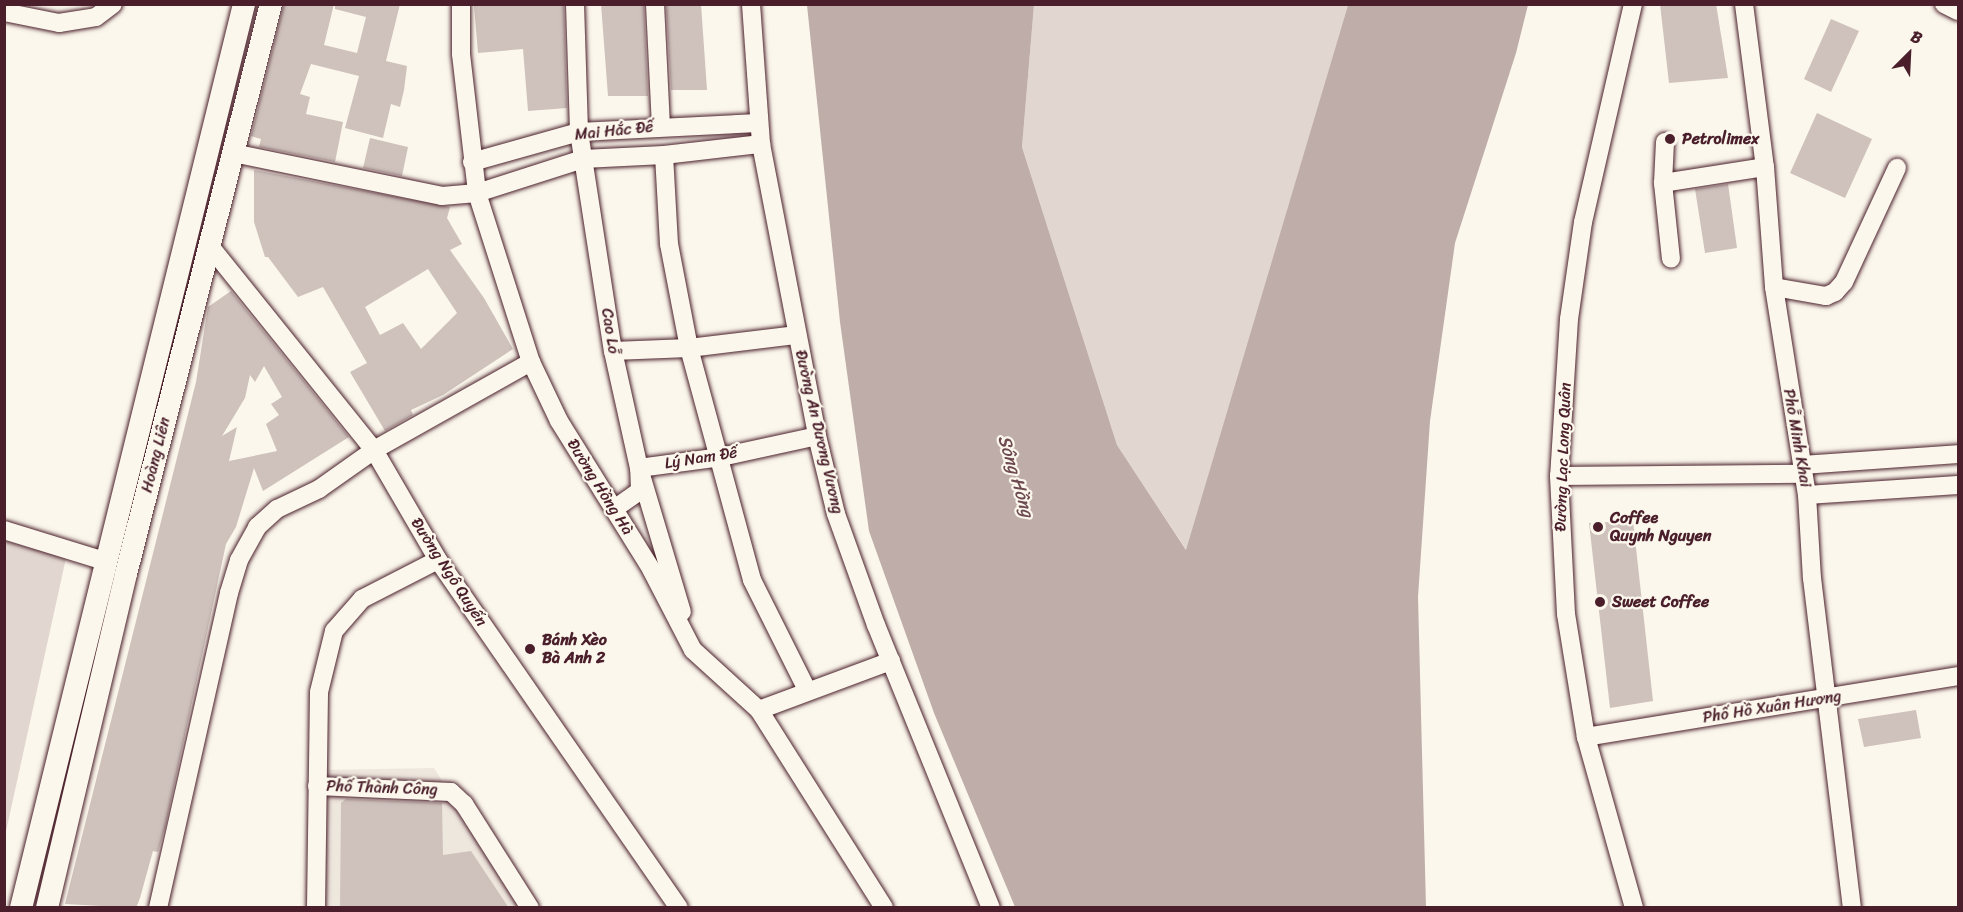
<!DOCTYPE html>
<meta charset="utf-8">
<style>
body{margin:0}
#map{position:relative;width:1963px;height:912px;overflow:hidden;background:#fbf7ec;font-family:Sriracha,sans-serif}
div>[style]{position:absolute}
.built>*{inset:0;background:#eee7de}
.green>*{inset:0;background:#e2d7d0}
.water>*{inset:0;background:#bfadaa}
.building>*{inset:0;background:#cfc2bc}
.roads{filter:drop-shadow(0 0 2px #4a1f2b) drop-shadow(0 0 2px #4a1f2b)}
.minor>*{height:18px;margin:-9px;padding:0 9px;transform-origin:9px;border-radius:9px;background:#fbf7ec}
.major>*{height:22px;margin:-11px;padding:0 11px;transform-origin:11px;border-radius:11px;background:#fbf7ec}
.dots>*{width:16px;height:16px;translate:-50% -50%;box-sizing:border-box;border:3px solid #fbf7ec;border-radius:50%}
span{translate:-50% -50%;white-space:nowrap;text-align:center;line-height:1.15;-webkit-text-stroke:4.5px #fbf7ec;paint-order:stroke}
.street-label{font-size:16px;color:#4a1f2b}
.poi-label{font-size:16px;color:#4a1f2b;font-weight:700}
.left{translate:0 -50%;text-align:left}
.water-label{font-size:18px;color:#6d4a51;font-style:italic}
.frame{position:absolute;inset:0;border:6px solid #4a1f2b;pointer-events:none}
.north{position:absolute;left:1879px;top:24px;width:60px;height:60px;-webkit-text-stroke:4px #fbf7ec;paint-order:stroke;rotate:24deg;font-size:16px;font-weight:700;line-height:24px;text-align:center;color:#4a1f2b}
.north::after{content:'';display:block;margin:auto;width:21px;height:27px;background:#4a1f2b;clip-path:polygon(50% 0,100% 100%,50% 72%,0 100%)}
</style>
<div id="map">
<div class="built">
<i style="clip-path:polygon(434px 768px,523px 907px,310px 908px,316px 770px)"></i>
</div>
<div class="green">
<i style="clip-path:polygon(1034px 5px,1348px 5px,1187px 551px,1117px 445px,1022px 147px)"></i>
<i style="clip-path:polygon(5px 541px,66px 558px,5px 836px)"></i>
</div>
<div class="water">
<i style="clip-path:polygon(807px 5px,1034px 5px,1022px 147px,1117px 445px,1186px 550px,1348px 5px,1528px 5px,1516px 53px,1455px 243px,1430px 421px,1418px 597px,1426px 907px,1015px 907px,934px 713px,869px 531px,840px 322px)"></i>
</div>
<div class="building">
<i style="clip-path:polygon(284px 4px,334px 4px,324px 45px,357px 53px,366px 17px,335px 9px,335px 4px,400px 4px,386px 61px,407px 66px,404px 90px,400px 107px,391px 104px,383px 138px,345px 128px,359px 76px,311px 64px,300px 94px,310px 97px,306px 114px,343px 122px,335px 162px,259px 147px,261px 139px,251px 136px)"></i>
<i style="clip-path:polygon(564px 4px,567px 108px,528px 111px,523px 49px,478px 53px,474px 6px)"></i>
<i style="clip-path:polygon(601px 4px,644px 4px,648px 96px,608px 96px)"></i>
<i style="clip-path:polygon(666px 4px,701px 4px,707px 90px,671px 90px)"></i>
<i style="clip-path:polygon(1660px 4px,1716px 4px,1728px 78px,1669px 83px)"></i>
<i style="clip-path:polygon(1831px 19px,1859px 31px,1831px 92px,1804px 79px)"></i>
<i style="clip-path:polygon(1817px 113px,1872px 139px,1845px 198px,1790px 173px)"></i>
<i style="clip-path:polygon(370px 138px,408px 147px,402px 176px,363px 168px)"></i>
<i style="clip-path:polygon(evenodd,254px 170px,450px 207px,447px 218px,462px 244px,450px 250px,484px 298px,513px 349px,443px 395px,411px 410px,413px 415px,385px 431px,350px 372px,367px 363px,323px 287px,298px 297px,268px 257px,265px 257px,254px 222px,254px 170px,428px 269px,457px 313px,421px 349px,403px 323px,380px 335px,365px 307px,428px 269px)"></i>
<i style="clip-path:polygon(1728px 184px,1737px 248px,1705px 253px,1695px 189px)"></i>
<i style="clip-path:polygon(evenodd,231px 291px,349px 437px,263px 491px,254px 468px,236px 527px,226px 544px,165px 828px,158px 852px,153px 851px,140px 898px,136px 908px,65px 904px,196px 382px,208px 307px,231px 291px,264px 366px,282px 397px,271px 404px,279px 415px,266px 424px,277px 451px,229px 461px,237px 427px,222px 436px,245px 398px,250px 375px,255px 382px,264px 366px)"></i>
<i style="clip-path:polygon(1633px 521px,1653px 701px,1610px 708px,1589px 523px)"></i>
<i style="clip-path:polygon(1916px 710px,1921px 738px,1864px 747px,1858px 719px)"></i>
<i style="clip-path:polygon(346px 799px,442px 803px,443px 855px,471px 851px,509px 908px,340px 908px,341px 803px)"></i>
</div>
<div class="roads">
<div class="minor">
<i style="left:461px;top:4px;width:50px;rotate:90deg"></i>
<i style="left:461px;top:54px;width:140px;rotate:83.4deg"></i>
<i style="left:477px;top:193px;width:177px;rotate:72.3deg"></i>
<i style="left:531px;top:362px;width:65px;rotate:64.6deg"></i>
<i style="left:559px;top:421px;width:174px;rotate:58.1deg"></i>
<i style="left:651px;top:569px;width:91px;rotate:62.6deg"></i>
<i style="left:693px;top:650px;width:89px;rotate:42.3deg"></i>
<i style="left:759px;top:710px;width:234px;rotate:57.7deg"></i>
<i style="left:575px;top:4px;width:128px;rotate:88.2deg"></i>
<i style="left:579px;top:132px;width:222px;rotate:81.2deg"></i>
<i style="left:613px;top:351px;width:120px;rotate:77.5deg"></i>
<i style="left:639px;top:468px;width:150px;rotate:73.4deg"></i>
<i style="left:655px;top:4px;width:122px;rotate:87.2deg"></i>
<i style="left:751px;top:4px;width:140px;rotate:85.9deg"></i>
<i style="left:761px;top:144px;width:297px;rotate:79.1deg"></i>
<i style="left:817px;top:436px;width:80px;rotate:76.3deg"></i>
<i style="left:836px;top:514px;width:118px;rotate:70.2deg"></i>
<i style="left:876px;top:625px;width:305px;rotate:67.9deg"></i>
<i style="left:1633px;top:4px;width:224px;rotate:102.9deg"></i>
<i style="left:1583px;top:222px;width:98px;rotate:98.2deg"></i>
<i style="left:1569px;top:319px;width:157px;rotate:93.6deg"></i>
<i style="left:1559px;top:476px;width:138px;rotate:87.1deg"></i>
<i style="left:1566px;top:614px;width:125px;rotate:80.8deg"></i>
<i style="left:1586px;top:737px;width:178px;rotate:74.3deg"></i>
<i style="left:1744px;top:4px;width:164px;rotate:82.7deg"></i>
<i style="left:1765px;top:167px;width:120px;rotate:85.7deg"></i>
<i style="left:1774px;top:287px;width:211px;rotate:81deg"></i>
<i style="left:1807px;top:495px;width:83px;rotate:86.6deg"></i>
<i style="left:1812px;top:578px;width:332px;rotate:83.1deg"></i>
<i style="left:1944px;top:4px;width:16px;rotate:27deg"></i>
<i style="left:4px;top:12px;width:56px;rotate:11.3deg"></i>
<i style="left:59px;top:23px;width:37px;rotate:-9deg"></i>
<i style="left:96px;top:17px;width:21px;rotate:-37deg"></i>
<i style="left:1665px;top:142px;width:41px;rotate:92.8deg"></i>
<i style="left:1663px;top:183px;width:76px;rotate:84deg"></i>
<i style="left:233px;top:153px;width:213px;rotate:11.6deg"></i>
<i style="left:442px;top:196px;width:35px;rotate:-5deg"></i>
<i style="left:477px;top:193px;width:111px;rotate:-17.8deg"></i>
<i style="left:583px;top:159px;width:81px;rotate:-2.8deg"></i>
<i style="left:664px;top:155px;width:98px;rotate:-6.5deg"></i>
<i style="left:664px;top:155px;width:89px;rotate:86.8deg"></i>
<i style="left:669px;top:244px;width:106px;rotate:79.1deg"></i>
<i style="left:689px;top:348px;width:240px;rotate:74.8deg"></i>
<i style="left:752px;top:580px;width:123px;rotate:63.4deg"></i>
<i style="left:472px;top:162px;width:111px;rotate:-15.7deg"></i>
<i style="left:579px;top:132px;width:179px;rotate:-2.9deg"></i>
<i style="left:1663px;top:183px;width:103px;rotate:-8.9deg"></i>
<i style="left:209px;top:245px;width:263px;rotate:51.2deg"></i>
<i style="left:374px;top:450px;width:127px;rotate:59.8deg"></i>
<i style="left:438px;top:560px;width:423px;rotate:55.3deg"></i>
<i style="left:1774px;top:287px;width:53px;rotate:9.8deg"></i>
<i style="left:1826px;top:296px;width:10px;rotate:-24deg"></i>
<i style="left:1835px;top:292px;width:13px;rotate:-48deg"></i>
<i style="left:1844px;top:282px;width:126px;rotate:-65.1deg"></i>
<i style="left:613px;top:351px;width:76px;rotate:-2.3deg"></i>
<i style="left:689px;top:348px;width:109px;rotate:-6.9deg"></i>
<i style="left:1802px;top:465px;width:156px;rotate:-4deg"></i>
<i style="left:1559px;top:476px;width:244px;rotate:-0.5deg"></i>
<i style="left:1807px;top:495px;width:151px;rotate:-3.8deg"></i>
<i style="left:614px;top:509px;width:32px;rotate:-35deg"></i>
<i style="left:640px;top:491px;width:23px;rotate:-92deg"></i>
<i style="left:639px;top:468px;width:83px;rotate:-7.6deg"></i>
<i style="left:721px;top:457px;width:98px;rotate:-12.3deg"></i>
<i style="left:4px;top:530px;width:105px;rotate:17.2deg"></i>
<i style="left:759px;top:710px;width:141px;rotate:-20.4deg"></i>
<i style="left:1586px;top:737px;width:377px;rotate:-9.3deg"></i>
<i style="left:317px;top:786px;width:134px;rotate:2.6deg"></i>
<i style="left:451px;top:792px;width:18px;rotate:43deg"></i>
<i style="left:464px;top:804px;width:123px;rotate:57.6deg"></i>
<i style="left:158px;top:908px;width:323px;rotate:-77.3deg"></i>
<i style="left:229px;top:593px;width:34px;rotate:-73deg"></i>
<i style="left:239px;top:560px;width:38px;rotate:-61deg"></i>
<i style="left:257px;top:527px;width:27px;rotate:-42deg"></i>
<i style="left:277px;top:509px;width:47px;rotate:-25.5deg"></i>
<i style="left:319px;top:489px;width:67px;rotate:-35.3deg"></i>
<i style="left:374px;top:450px;width:180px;rotate:-29.3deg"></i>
<i style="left:316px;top:908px;width:216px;rotate:-89.2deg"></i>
<i style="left:319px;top:692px;width:63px;rotate:-76.2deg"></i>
<i style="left:334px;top:631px;width:43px;rotate:-48.8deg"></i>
<i style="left:362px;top:599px;width:85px;rotate:-27.2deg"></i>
</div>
<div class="major">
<i style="left:21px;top:908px;width:931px;rotate:-76.14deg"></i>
<i style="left:47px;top:908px;width:343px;rotate:-76.7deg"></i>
<i style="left:126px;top:574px;width:588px;rotate:-75.73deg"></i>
</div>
</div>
<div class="dots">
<i style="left:1670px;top:139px;background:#4a1f2b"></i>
<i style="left:1598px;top:527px;background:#4a1f2b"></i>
<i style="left:1600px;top:602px;background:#4a1f2b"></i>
<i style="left:530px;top:649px;background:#4a1f2b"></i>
</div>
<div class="street-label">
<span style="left:614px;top:131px;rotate:-6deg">Mai Hắc Đế</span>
<span style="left:610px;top:331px;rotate:81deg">Cao Lỗ</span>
<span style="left:819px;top:432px;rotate:77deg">Đường An Dương Vương</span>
<span style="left:1797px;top:438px;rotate:80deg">Phỗ Minh Khai</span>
<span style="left:156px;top:455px;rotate:-76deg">Hoàng Liên</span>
<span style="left:1563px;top:457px;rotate:-88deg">Đường Lạc Long Quân</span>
<span style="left:701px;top:458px;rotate:-9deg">Lý Nam Đế</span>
<span style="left:600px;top:487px;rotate:58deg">Đường Hồng Hà</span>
<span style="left:449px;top:572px;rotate:57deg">Đường Ngô Quyến</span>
<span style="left:1772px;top:707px;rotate:-9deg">Phố Hồ Xuân Hương</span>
<span style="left:382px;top:788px;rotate:2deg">Phố Thành Công</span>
</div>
<div class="poi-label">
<span class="left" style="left:1682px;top:139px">Petrolimex</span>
<span class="left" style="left:1610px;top:527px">Coffee<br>Quynh Nguyen</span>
<span class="left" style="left:1612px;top:602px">Sweet Coffee</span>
<span class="left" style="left:542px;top:649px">Bánh Xèo<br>Bà Anh 2</span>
</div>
<div class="water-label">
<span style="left:1016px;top:476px;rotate:73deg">Sông Hồng</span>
</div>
<div class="frame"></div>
<div class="north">B</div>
</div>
